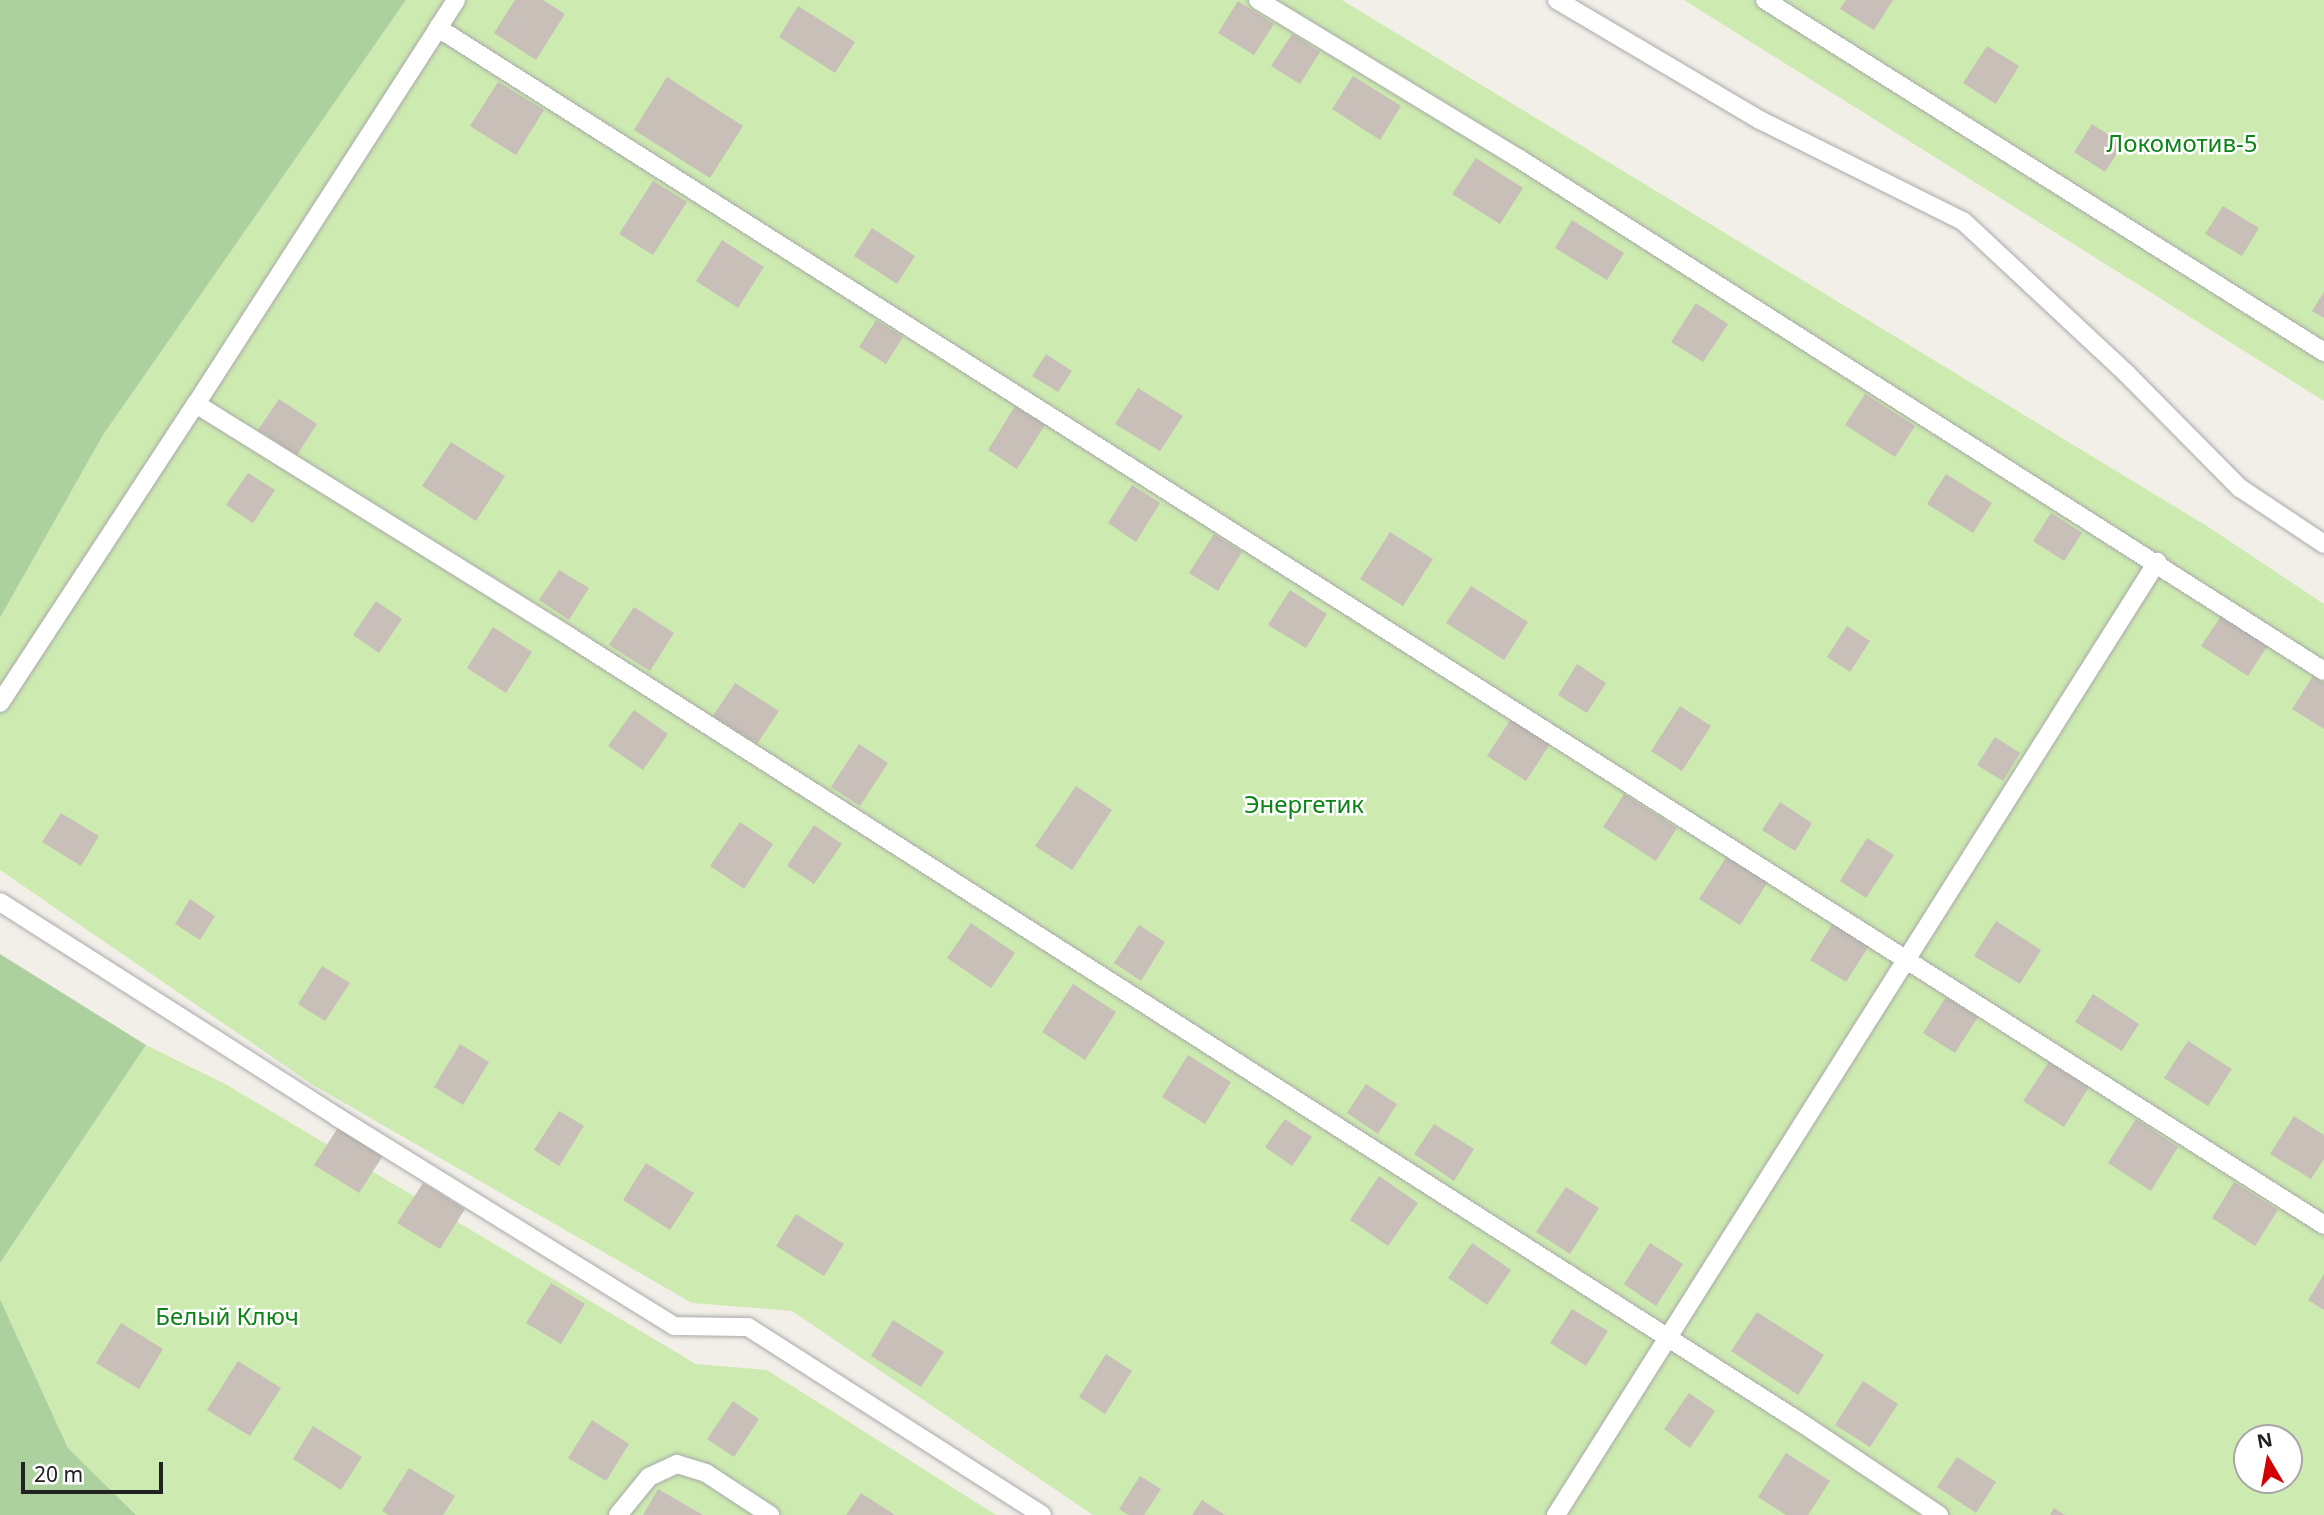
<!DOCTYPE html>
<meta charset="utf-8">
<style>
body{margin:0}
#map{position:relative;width:2324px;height:1515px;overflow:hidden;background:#f2efe9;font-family:"Noto Sans",sans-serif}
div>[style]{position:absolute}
.grass>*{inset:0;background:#cdebb0}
.forest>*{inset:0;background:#add19e}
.building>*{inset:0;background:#c7bfb8}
.roads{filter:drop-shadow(0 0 2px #a9a9a9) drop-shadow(0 0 2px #a9a9a9)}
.lane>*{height:18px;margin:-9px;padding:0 9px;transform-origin:9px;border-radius:9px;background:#fff}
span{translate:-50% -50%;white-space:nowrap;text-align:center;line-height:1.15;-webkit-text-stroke:5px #fff;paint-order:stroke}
.park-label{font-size:24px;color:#0c8416}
.north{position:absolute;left:2233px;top:1424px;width:70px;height:70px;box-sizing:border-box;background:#fff;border:2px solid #a7a7a7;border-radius:50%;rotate:350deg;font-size:19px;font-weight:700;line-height:28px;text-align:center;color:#222}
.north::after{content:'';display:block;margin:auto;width:24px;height:32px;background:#d40000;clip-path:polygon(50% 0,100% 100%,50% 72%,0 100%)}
.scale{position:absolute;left:21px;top:1462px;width:142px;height:32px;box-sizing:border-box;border:4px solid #222;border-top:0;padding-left:9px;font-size:21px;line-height:24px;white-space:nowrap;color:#222;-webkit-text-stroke:5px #fff;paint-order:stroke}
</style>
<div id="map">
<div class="grass">
<i style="clip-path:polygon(evenodd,406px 0,1342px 0,2210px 528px,2324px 604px,2324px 1515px,1093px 1515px,792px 1311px,692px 1303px,313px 1085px,0 870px,0 618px,103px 435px,406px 0,2247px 1438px,2289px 1438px,2289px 1480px,2247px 1480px,2247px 1438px)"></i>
<i style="clip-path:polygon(1684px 0,2324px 0,2324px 401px)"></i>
<i style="clip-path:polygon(146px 1045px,227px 1085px,696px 1364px,767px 1370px,996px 1515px,136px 1515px,68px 1448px,0 1299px,0 1263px)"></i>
</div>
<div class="forest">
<i style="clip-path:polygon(0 0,406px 0,103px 435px,0 618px)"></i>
<i style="clip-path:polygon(0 954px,146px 1045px,0 1263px)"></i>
<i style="clip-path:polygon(0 1299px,68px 1448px,136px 1515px,0 1515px)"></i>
</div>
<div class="building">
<i style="clip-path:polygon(515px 0,543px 0,565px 14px,536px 60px,494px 33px)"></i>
<i style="clip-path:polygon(1846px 0,1893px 0,1874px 30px,1840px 9px)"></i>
<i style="clip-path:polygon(1238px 1px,1274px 24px,1254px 55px,1218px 33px)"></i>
<i style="clip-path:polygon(798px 6px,855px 42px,835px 73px,779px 37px)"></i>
<i style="clip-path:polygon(1292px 34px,1320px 52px,1300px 84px,1271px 66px)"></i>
<i style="clip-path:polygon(1987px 46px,2019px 66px,1996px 104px,1963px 83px)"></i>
<i style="clip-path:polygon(1353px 76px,1401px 106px,1380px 140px,1332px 109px)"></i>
<i style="clip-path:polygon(667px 77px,743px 126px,710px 178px,634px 130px)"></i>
<i style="clip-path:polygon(498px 82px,544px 110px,516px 155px,470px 126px)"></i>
<i style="clip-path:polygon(2092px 124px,2123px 144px,2105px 172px,2074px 152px)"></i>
<i style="clip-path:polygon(1476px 158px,1523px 188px,1500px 224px,1452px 194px)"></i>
<i style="clip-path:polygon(653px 181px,687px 202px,653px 255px,619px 234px)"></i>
<i style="clip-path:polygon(2223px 206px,2259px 228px,2242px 256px,2205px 234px)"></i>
<i style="clip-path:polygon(1572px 220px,1624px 253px,1607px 280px,1555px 248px)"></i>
<i style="clip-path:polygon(872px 228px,915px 256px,897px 284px,854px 256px)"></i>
<i style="clip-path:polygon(722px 240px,764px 267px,738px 308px,696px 281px)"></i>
<i style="clip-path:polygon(2324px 292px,2324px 318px,2312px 311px)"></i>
<i style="clip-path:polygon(1696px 303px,1728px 324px,1703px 362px,1671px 342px)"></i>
<i style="clip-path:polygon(876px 320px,903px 337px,886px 364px,859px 347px)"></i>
<i style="clip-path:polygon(1046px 354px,1072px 371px,1058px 392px,1032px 376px)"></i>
<i style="clip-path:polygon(1138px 388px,1183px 416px,1160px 451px,1115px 424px)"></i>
<i style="clip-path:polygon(1865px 394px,1915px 426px,1895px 457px,1845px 425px)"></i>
<i style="clip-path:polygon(279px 399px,317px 424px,297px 455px,258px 430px)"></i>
<i style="clip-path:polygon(1015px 406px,1045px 425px,1017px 469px,988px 450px)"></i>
<i style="clip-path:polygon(451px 442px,505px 476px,476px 521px,422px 486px)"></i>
<i style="clip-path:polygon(248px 473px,275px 490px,253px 523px,226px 505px)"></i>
<i style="clip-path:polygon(1946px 474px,1992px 503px,1973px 533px,1927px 504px)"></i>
<i style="clip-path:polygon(1132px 485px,1160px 503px,1136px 542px,1108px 523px)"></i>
<i style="clip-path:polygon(2051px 513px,2082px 533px,2064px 561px,2033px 541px)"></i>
<i style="clip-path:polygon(1390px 532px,1433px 559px,1403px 606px,1360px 579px)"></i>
<i style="clip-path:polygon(1214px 534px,1242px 552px,1218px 591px,1189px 573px)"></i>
<i style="clip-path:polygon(559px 570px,589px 588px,569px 620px,539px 600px)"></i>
<i style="clip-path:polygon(1471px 586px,1528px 622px,1504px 660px,1446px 623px)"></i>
<i style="clip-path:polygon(1290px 590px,1327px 614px,1306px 648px,1268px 625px)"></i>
<i style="clip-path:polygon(376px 601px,402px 619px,379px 653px,353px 635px)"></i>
<i style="clip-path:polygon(634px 607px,674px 633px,650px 671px,609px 645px)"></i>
<i style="clip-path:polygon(2221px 616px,2268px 645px,2248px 676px,2201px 646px)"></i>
<i style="clip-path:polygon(1847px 626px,1870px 641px,1850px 672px,1827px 657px)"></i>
<i style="clip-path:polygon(493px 627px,532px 652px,506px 693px,467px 668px)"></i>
<i style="clip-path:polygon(1577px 664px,1606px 683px,1587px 713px,1558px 695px)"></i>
<i style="clip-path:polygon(2313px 676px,2324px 683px,2324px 729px,2292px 709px)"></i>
<i style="clip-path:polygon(735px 683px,779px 711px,757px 744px,713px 716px)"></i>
<i style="clip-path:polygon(1680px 706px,1711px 726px,1682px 771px,1651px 751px)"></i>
<i style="clip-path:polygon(634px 710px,668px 734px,643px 770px,608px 746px)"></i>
<i style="clip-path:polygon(1511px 719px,1550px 744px,1526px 781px,1487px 756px)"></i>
<i style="clip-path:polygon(1995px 737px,2020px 753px,2003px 781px,1977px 765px)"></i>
<i style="clip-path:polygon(859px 744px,888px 763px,860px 806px,831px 787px)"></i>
<i style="clip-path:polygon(1076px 786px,1112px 810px,1072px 870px,1035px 846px)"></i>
<i style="clip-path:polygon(1624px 794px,1677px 828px,1656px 861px,1603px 827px)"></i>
<i style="clip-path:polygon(1780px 802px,1812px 823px,1795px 851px,1762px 830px)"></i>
<i style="clip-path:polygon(61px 813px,99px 836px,81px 866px,42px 842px)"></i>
<i style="clip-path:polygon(740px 822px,773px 844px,744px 889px,710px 866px)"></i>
<i style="clip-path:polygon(814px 825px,842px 844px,814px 884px,787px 866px)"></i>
<i style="clip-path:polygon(1867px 838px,1894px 855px,1866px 898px,1840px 881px)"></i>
<i style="clip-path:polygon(1727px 856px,1768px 882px,1740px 925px,1699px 899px)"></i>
<i style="clip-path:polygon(190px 899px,215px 916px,200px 940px,175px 924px)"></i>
<i style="clip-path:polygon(1996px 921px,2041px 950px,2020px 984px,1974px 956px)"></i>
<i style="clip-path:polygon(1834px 922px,1870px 944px,1846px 982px,1810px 960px)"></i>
<i style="clip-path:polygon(971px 923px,1015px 953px,991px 988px,947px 958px)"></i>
<i style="clip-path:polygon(1139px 925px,1165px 942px,1141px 981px,1114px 963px)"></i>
<i style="clip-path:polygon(322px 966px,350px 983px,325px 1021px,298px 1004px)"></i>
<i style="clip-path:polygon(1073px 984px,1116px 1012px,1085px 1060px,1042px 1032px)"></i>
<i style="clip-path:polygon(2093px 994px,2139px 1024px,2122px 1051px,2075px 1022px)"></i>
<i style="clip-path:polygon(1946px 997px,1978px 1017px,1955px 1053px,1923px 1033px)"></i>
<i style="clip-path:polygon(2188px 1041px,2232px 1069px,2208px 1106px,2164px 1078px)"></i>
<i style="clip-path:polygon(460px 1044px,489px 1062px,463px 1105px,434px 1087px)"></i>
<i style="clip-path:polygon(1188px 1055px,1231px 1082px,1205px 1124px,1162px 1097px)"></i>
<i style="clip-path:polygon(2049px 1062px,2089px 1087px,2064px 1127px,2023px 1101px)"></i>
<i style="clip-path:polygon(1366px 1084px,1397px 1104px,1378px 1134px,1347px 1113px)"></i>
<i style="clip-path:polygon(559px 1111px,584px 1126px,559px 1166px,534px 1150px)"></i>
<i style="clip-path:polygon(2294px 1116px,2324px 1135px,2324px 1159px,2311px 1179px,2270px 1154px)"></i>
<i style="clip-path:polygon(1285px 1119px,1312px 1137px,1292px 1166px,1265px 1147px)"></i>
<i style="clip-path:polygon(2136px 1119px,2178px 1147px,2151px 1191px,2108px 1163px)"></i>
<i style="clip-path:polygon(1434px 1124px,1474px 1149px,1454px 1181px,1414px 1154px)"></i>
<i style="clip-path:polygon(339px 1126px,384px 1154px,359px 1193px,314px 1165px)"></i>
<i style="clip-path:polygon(646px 1163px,694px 1193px,670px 1230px,623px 1200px)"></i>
<i style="clip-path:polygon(1379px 1176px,1418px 1203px,1388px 1246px,1350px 1220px)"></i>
<i style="clip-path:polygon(2234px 1182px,2278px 1210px,2255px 1246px,2212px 1218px)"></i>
<i style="clip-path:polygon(423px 1183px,465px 1209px,440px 1249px,397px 1223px)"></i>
<i style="clip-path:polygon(1566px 1187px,1599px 1208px,1570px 1254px,1536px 1232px)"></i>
<i style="clip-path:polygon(796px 1214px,844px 1244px,824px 1276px,776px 1246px)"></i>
<i style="clip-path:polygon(1472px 1243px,1511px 1270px,1487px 1305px,1448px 1278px)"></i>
<i style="clip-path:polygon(1650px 1243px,1683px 1264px,1656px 1306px,1624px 1284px)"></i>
<i style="clip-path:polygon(2324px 1274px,2324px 1310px,2308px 1300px)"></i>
<i style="clip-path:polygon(551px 1283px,585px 1304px,561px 1344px,526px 1323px)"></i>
<i style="clip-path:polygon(1572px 1309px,1608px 1331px,1586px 1366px,1550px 1343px)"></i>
<i style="clip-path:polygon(1757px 1312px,1824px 1355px,1798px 1395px,1731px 1351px)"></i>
<i style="clip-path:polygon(893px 1320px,944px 1352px,921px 1387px,871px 1356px)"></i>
<i style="clip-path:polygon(121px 1323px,163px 1349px,139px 1389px,96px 1363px)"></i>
<i style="clip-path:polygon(1106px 1354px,1132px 1371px,1105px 1414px,1079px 1397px)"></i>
<i style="clip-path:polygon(238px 1361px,281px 1388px,250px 1436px,207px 1410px)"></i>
<i style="clip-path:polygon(1863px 1381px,1898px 1404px,1870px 1447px,1835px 1425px)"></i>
<i style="clip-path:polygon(1689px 1393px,1715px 1411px,1690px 1448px,1664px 1429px)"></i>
<i style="clip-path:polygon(733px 1401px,759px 1419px,734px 1457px,707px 1439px)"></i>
<i style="clip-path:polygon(592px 1420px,629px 1444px,606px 1481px,568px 1458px)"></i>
<i style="clip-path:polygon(313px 1426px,362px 1457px,341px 1490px,293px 1459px)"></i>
<i style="clip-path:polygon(1786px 1453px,1830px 1481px,1808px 1515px,1786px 1515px,1758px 1497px)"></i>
<i style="clip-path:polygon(1957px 1457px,1996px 1482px,1976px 1513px,1937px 1487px)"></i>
<i style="clip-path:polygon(409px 1468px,455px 1496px,443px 1515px,389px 1515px,382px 1511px)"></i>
<i style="clip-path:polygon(1140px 1476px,1161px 1489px,1144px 1515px,1129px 1515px,1119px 1509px)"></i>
<i style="clip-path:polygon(658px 1489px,703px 1515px,643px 1515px)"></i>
<i style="clip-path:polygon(861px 1493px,895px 1515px,846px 1515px)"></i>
<i style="clip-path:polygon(1202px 1500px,1225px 1515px,1192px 1515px)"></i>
<i style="clip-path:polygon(2054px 1508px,2065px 1515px,2050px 1515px)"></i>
</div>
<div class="roads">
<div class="lane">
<i style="left:1258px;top:0;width:304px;rotate:31.3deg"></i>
<i style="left:1518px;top:158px;width:955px;rotate:32.48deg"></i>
<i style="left:1557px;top:0;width:236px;rotate:30.6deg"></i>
<i style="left:1760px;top:120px;width:227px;rotate:26.5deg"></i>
<i style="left:1963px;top:221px;width:224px;rotate:43deg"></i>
<i style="left:2127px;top:374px;width:161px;rotate:45.3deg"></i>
<i style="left:2240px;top:488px;width:101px;rotate:33.7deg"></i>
<i style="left:1765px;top:0;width:661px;rotate:32.2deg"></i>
<i style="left:438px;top:28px;width:33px;rotate:-57deg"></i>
<i style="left:196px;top:404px;width:447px;rotate:-57.2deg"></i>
<i style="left:438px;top:28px;width:2234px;rotate:32.4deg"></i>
<i style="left:0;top:703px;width:358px;rotate:-56.8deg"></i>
<i style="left:196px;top:404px;width:437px;rotate:31.9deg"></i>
<i style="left:567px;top:635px;width:1459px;rotate:32.55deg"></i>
<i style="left:1797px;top:1420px;width:171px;rotate:33.8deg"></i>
<i style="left:0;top:902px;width:400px;rotate:32.5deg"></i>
<i style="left:337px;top:1117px;width:397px;rotate:31.8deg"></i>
<i style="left:674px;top:1326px;width:74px;rotate:0.8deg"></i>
<i style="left:748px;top:1327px;width:349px;rotate:32.6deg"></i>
<i style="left:618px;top:1515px;width:49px;rotate:-50.8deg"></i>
<i style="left:649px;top:1477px;width:31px;rotate:-25deg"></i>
<i style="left:677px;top:1464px;width:30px;rotate:17deg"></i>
<i style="left:706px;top:1473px;width:77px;rotate:33.3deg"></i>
<i style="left:1556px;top:1515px;width:1127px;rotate:-57.76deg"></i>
</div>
</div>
<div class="park-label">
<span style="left:2182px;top:143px">Локомотив-5</span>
<span style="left:1304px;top:804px">Энергетик</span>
<span style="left:227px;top:1316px">Белый Ключ</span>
</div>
<div class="north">N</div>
<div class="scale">20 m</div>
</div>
